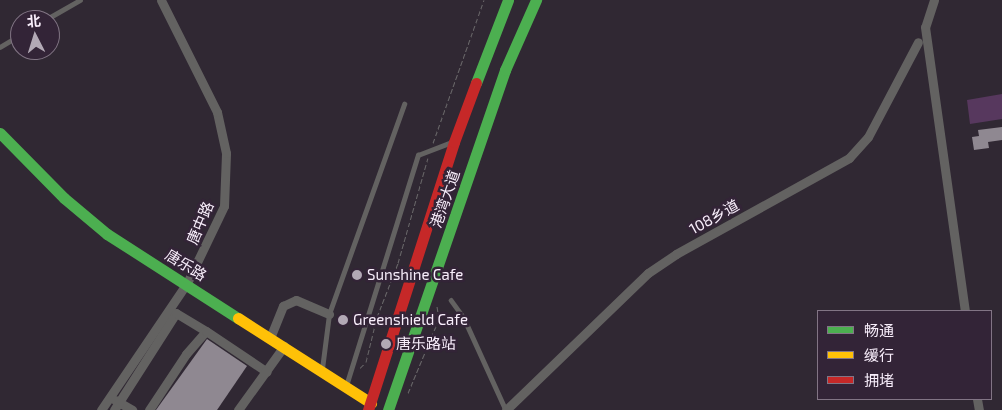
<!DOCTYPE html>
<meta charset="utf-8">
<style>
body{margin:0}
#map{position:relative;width:1002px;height:410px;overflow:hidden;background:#302833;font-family:"Exo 2","Noto Sans SC",sans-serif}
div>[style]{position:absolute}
.green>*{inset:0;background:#57385e}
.building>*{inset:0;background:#8f8891}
.path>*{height:1px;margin-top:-0.5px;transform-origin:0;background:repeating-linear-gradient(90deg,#696769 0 5px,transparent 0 7.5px)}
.lane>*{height:4.5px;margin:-2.25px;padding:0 2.25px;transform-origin:2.25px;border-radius:2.25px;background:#636261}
.street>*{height:9px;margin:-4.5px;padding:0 4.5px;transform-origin:4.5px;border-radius:4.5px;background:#636261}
.fast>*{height:11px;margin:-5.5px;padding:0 5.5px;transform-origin:5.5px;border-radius:5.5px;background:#4caf50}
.slow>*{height:11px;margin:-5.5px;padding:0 5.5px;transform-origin:5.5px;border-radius:5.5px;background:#ffc107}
.jam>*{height:11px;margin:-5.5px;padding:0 5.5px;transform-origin:5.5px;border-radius:5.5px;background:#c62828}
.dots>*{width:14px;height:14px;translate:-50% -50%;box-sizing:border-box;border:2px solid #332437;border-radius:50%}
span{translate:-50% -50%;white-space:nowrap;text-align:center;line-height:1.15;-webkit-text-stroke:5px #332437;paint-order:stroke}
.street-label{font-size:15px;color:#f8eefb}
.poi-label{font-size:15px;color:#f8eefb}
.left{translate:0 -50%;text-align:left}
.legend{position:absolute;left:817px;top:310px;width:175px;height:90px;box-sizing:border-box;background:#332437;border:1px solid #827585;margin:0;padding:6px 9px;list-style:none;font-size:15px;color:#f8eefb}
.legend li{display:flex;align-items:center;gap:10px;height:25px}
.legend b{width:25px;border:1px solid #827585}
.north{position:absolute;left:10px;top:10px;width:50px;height:50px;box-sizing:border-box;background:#332437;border:1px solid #827585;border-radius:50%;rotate:355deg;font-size:14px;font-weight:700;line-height:20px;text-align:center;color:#f8eefb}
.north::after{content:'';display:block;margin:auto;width:18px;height:22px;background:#b2a9b5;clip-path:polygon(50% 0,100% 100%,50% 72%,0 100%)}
</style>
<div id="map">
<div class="green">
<i style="clip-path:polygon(1002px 94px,1002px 119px,970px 124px,967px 100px)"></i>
</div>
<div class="building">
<i style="clip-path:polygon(1002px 127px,1002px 140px,988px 142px,989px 148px,974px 150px,972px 137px,979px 136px,978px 130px)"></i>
<i style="clip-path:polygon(207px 339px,247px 366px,217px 410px,156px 410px)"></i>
</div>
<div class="path">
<i style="left:433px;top:143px;width:152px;rotate:-70.4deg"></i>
<i style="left:360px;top:368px;width:8px;rotate:-45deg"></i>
<i style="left:366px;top:362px;width:46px;rotate:-76.3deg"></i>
<i style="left:377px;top:317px;width:58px;rotate:-68.7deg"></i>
<i style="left:398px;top:263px;width:109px;rotate:-74.1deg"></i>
<i style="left:408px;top:393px;width:80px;rotate:-67.3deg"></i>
<i style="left:439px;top:319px;width:13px;rotate:-99deg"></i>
</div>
<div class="lane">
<i style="left:45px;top:20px;width:40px;rotate:-29.7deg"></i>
<i style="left:0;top:47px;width:23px;rotate:-31deg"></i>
<i style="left:451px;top:300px;width:22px;rotate:54deg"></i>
<i style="left:464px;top:318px;width:101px;rotate:65.5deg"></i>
<i style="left:322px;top:369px;width:55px;rotate:-82.7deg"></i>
<i style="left:329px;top:314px;width:223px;rotate:-70.3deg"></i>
<i style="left:346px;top:386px;width:242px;rotate:-72.7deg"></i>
<i style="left:418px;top:155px;width:34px;rotate:-21deg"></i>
</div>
<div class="street">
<i style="left:934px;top:0;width:28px;rotate:108deg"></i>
<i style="left:925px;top:27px;width:287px;rotate:82deg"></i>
<i style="left:270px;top:338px;width:35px;rotate:-68deg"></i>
<i style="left:283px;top:306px;width:14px;rotate:-25deg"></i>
<i style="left:296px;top:300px;width:36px;rotate:23deg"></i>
<i style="left:977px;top:399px;width:11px;rotate:80deg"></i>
<i style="left:115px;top:400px;width:20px;rotate:30deg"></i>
<i style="left:101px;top:410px;width:153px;rotate:-55.9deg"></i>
<i style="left:187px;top:283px;width:85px;rotate:-64.3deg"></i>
<i style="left:224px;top:206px;width:53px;rotate:-87.8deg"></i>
<i style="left:226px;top:153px;width:42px;rotate:-102.4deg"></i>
<i style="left:217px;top:112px;width:125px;rotate:-116.6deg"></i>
<i style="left:114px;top:410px;width:115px;rotate:-57.4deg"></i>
<i style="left:176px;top:313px;width:35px;rotate:31deg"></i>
<i style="left:149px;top:410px;width:67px;rotate:-56.5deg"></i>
<i style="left:186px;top:354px;width:30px;rotate:-49deg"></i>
<i style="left:206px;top:331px;width:73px;rotate:33.9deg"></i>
<i style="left:238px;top:410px;width:79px;rotate:-54.3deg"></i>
<i style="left:506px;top:410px;width:197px;rotate:-44deg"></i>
<i style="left:648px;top:273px;width:34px;rotate:-34deg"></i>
<i style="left:676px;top:254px;width:198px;rotate:-29deg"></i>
<i style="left:849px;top:158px;width:28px;rotate:-48deg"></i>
<i style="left:868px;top:137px;width:107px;rotate:-62.2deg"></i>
</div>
<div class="fast">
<i style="left:476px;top:83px;width:89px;rotate:-68.9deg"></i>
<i style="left:0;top:133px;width:91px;rotate:45.4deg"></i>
<i style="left:64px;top:198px;width:56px;rotate:39.9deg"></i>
<i style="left:107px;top:234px;width:156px;rotate:32.7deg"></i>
<i style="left:388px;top:410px;width:360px;rotate:-71deg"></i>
<i style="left:505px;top:70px;width:77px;rotate:-66.1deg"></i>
</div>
<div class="slow">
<i style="left:238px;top:318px;width:158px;rotate:32.6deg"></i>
</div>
<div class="jam">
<i style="left:368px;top:410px;width:281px;rotate:-72.2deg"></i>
<i style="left:454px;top:142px;width:63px;rotate:-69.6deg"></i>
</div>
<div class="dots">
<i style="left:357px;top:275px;background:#b2a9b5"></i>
<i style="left:343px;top:320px;background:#b2a9b5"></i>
<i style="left:386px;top:344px;background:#b2a9b5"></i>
</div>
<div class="street-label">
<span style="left:445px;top:199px;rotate:-71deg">港湾大道</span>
<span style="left:714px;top:217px;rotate:-29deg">108乡道</span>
<span style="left:200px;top:223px;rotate:-67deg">唐中路</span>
<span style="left:186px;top:265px;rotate:32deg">唐乐路</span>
</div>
<div class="poi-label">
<span class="left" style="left:367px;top:275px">Sunshine Cafe</span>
<span class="left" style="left:353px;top:320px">Greenshield Cafe</span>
<span class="left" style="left:396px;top:344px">唐乐路站</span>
</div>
<ul class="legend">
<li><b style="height:6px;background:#4caf50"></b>畅通</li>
<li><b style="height:6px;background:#ffc107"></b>缓行</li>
<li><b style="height:6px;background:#c62828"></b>拥堵</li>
</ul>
<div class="north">北</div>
</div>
